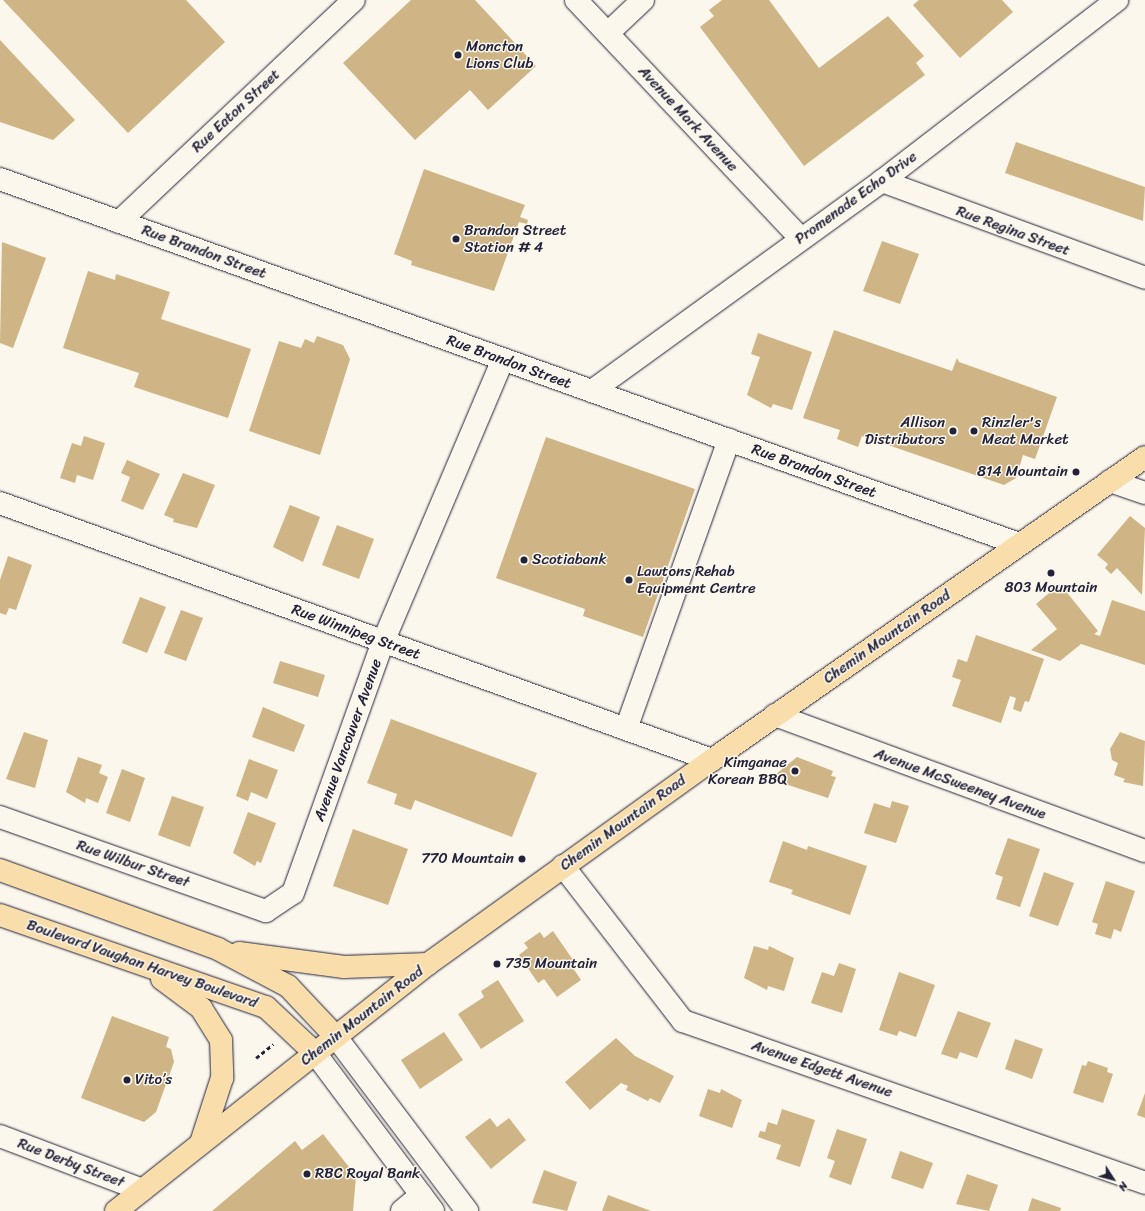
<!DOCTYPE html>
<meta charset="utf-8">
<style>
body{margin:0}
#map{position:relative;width:1145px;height:1211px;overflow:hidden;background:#fbf7ec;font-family:Sriracha,sans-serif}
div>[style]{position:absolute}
.building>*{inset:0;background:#cfb485}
.path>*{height:2.5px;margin-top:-1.25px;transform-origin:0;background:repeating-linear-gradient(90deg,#22223b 0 4px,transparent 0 7px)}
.roads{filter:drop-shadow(0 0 1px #22223b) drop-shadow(0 0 1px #22223b)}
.minor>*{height:22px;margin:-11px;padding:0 11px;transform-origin:11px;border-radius:11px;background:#fbf7ec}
.major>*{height:22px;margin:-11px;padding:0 11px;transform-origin:11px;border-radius:11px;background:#f9deab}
.dots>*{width:11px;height:11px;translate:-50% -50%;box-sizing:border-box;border:2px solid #fbf7ec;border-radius:50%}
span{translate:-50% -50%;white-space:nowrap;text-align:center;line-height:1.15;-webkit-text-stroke:3px #fbf7ec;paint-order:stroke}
.poi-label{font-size:15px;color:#22223b}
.left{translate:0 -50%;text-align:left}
.right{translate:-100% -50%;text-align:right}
.street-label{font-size:15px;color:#22223b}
.north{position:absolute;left:1093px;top:1159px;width:40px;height:40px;-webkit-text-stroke:3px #fbf7ec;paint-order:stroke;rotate:126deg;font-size:11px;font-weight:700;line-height:16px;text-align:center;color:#22223b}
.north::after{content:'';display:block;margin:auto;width:14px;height:18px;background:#22223b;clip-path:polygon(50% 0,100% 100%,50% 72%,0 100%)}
</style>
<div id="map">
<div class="building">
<i style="clip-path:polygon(3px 0,186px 0,225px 42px,128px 133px)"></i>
<i style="clip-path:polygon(411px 0,475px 0,536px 66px,488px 110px,470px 90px,415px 140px,343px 63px)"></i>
<i style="clip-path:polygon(722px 0,769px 0,819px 68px,888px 16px,924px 56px,916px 63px,925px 75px,804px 166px,700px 27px,714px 16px,709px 10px)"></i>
<i style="clip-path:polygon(919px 0,1002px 0,1013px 12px,960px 58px,913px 5px)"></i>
<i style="clip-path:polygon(0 40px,75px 120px,53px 140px,0 122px)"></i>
<i style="clip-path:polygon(1016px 142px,1145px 187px,1143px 221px,1005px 173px)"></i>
<i style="clip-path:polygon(424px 169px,525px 205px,520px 217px,528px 220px,527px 224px,519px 222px,494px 291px,411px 265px,412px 261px,394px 254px)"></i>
<i style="clip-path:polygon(882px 241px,919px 254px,900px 304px,863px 291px)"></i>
<i style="clip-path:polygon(2px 242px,46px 258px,13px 348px,0 343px)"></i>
<i style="clip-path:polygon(88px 271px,115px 280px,116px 274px,170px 292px,161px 319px,251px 349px,228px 418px,134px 387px,139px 373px,63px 348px)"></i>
<i style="clip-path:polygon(834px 330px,952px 371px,957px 358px,959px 362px,1057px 397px,1035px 459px,1023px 455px,1016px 478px,1004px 485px,862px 436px,858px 447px,837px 439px,840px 430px,803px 418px)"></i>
<i style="clip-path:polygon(758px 333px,812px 352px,792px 410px,773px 404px,771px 408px,747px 395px,760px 357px,751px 354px)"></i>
<i style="clip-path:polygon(317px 336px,343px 345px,350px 359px,320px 455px,249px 431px,279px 341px,301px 348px,305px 339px,314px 343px)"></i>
<i style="clip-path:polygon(84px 436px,105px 443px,93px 480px,77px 475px,75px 483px,60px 478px,72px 443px,81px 446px)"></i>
<i style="clip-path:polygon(546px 437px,695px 489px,643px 637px,583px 616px,585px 609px,496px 578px)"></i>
<i style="clip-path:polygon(127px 460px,160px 474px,143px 510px,121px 501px,130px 477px,121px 473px)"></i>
<i style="clip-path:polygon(183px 473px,215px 485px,197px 528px,173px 522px,174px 519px,164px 515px)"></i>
<i style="clip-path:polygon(290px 505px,320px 517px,303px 562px,273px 547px)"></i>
<i style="clip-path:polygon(1130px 516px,1145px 528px,1142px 595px,1117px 568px,1111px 574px,1105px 568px,1108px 564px,1097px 555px)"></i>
<i style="clip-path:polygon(337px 525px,374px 539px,359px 579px,322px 565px)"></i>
<i style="clip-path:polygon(8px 556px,32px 565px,16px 610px,9px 608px,6px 615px,0 613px,0 580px)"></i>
<i style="clip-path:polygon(1060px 584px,1098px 631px,1087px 640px,1094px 634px,1100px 636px,1112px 600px,1145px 611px,1145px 665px,1081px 644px,1060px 661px,1031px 650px,1057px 629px,1036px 604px)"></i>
<i style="clip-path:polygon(140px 597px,166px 607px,147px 653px,122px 643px)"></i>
<i style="clip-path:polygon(181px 610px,203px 618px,186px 661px,164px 653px)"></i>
<i style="clip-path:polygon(976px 635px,1044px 659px,1029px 702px,1025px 701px,1021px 712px,1013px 709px,1016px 698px,1010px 696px,1001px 723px,952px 706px,961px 680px,952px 677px,958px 659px,967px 662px)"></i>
<i style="clip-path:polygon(280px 661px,325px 675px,318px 697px,273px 683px)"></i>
<i style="clip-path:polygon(263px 707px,305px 725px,294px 752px,252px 737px)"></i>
<i style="clip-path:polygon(391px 719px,537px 773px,512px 837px,415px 800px,411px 810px,394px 804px,397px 794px,367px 783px)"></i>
<i style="clip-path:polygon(24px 732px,48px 740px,35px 788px,6px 779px)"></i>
<i style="clip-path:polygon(1120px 732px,1145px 741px,1143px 786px,1123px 782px,1125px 779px,1114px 775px,1118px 763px,1112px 760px,1110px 749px)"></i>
<i style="clip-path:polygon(78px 757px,102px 765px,99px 773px,108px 777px,98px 803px,86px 798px,85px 803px,66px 792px)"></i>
<i style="clip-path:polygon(797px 757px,833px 771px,831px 776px,836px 777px,828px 798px,770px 779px)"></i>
<i style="clip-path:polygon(249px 759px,278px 770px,267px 799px,251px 792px,248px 801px,236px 796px)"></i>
<i style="clip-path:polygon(122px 769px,145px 778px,130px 822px,106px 813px)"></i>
<i style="clip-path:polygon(172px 796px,204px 807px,190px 847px,158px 835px)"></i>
<i style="clip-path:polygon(892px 801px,909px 806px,896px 843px,864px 833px,874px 803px,890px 808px)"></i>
<i style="clip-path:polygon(248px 812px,276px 823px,261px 863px,257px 861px,255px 866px,233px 853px)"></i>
<i style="clip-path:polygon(353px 829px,408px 849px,388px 905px,333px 886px)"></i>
<i style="clip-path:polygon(1008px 838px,1040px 849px,1020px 907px,996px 899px,1003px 877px,995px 874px)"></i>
<i style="clip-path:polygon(783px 841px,807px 850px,808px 846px,867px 866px,850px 915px,791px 894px,793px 890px,769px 882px)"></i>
<i style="clip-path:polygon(1044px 872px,1074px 883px,1058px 926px,1029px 916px)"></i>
<i style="clip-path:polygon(1106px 881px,1135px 891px,1121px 932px,1114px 929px,1111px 939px,1095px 934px,1098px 924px,1092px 922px)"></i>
<i style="clip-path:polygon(553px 931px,573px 960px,569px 962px,581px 980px,557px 997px,544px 979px,538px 983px,519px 955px,528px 948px,524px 943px,540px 932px,544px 938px)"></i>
<i style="clip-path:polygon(754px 946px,768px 950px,769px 946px,794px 958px,784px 991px,768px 986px,767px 990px,744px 978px)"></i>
<i style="clip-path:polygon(839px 963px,856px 969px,842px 1013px,811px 1003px,822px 972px,834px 976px)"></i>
<i style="clip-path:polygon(899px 972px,935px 985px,916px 1037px,899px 1031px,897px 1036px,879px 1030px)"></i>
<i style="clip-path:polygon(498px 980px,524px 1021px,481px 1049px,458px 1014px,484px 997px,481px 991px)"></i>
<i style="clip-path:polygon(958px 1011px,991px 1023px,977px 1058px,960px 1052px,957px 1059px,941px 1054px)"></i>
<i style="clip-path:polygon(112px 1016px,169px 1037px,166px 1047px,171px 1049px,174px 1062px,156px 1112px,144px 1122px,81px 1098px)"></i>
<i style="clip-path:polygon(444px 1032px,463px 1060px,420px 1089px,401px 1060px)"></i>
<i style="clip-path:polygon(616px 1038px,635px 1056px,674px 1076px,660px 1103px,650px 1098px,648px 1101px,626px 1090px,628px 1086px,621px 1083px,590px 1110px,565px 1082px)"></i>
<i style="clip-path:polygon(1015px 1039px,1043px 1049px,1032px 1079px,1005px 1069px)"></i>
<i style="clip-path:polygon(1088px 1061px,1108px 1068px,1107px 1072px,1113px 1074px,1103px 1103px,1073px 1093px,1082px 1065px,1086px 1066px)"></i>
<i style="clip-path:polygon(708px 1089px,720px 1093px,721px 1089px,742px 1100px,732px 1128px,699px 1116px)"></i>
<i style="clip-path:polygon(1145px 1093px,1145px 1118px,1137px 1115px)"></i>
<i style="clip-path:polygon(782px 1109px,815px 1120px,800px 1167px,776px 1159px,781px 1145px,758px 1137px,760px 1131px,765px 1132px,768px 1122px,777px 1125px)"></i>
<i style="clip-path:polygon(490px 1118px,497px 1127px,509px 1118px,526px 1140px,491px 1169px,465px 1137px)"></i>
<i style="clip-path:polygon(837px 1129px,867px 1139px,851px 1185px,829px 1177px,835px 1161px,827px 1158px)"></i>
<i style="clip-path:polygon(323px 1134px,356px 1176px,353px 1211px,212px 1211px,295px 1141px,302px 1150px)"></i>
<i style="clip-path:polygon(900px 1151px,933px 1163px,923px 1189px,891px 1178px)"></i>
<i style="clip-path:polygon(544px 1170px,577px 1182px,567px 1211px,532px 1203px)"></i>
<i style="clip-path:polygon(967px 1174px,998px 1185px,989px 1211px,956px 1204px)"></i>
<i style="clip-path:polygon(608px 1195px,651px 1211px,602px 1211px)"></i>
<i style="clip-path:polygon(1032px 1198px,1061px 1208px,1060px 1211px,1028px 1211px)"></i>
</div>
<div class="path">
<i style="left:256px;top:1058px;width:22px;rotate:-39deg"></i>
</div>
<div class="roads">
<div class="minor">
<i style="left:576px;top:0;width:327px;rotate:46.7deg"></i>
<i style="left:608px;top:33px;width:48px;rotate:-43.3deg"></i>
<i style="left:0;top:179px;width:1082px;rotate:19.71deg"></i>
<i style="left:882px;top:181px;width:280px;rotate:20.2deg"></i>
<i style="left:119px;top:222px;width:323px;rotate:-43.4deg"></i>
<i style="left:592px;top:391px;width:358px;rotate:-35.9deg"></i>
<i style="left:882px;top:181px;width:297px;rotate:-37.6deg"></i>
<i style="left:1110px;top:481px;width:37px;rotate:19deg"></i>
<i style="left:0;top:503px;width:757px;rotate:19.85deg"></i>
<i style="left:775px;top:715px;width:394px;rotate:20.2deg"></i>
<i style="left:626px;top:729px;width:307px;rotate:-70.4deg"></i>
<i style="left:0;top:817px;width:282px;rotate:19.5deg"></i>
<i style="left:266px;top:911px;width:32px;rotate:-34deg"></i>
<i style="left:293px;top:893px;width:267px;rotate:-70.3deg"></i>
<i style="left:383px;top:642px;width:307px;rotate:-67deg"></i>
<i style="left:563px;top:866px;width:196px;rotate:52.3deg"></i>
<i style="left:683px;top:1021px;width:490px;rotate:19.3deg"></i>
<i style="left:336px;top:1037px;width:218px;rotate:53deg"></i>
<i style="left:315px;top:1053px;width:197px;rotate:53.2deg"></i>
<i style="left:0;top:1136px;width:152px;rotate:20.8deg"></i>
<i style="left:402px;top:1211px;width:25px;rotate:-40deg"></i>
</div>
<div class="major">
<i style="left:0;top:870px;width:232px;rotate:19.9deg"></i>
<i style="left:218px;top:949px;width:79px;rotate:27.9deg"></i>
<i style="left:288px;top:986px;width:70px;rotate:46.7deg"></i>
<i style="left:0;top:915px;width:281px;rotate:19.1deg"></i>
<i style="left:266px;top:1007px;width:67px;rotate:43.2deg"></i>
<i style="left:239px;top:953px;width:106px;rotate:7.6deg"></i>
<i style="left:344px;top:967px;width:84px;rotate:-2deg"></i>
<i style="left:162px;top:979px;width:49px;rotate:36.6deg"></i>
<i style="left:201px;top:1008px;width:38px;rotate:58deg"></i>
<i style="left:221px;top:1040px;width:38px;rotate:88deg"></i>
<i style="left:222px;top:1078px;width:68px;rotate:107.9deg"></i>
<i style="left:116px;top:1211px;width:398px;rotate:-38.4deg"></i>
<i style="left:428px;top:964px;width:350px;rotate:-35.7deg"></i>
<i style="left:712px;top:760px;width:528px;rotate:-34.98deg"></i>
</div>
</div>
<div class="dots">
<i style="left:458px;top:55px;background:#22223b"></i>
<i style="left:456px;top:239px;background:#22223b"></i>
<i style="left:953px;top:431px;background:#22223b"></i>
<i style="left:974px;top:431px;background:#22223b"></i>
<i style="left:1076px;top:472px;background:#22223b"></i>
<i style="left:524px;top:560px;background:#22223b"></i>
<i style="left:1051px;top:573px;background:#22223b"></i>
<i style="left:629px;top:580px;background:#22223b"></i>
<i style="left:795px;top:771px;background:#22223b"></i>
<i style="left:522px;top:859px;background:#22223b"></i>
<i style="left:497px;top:964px;background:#22223b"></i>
<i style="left:127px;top:1080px;background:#22223b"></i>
<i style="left:307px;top:1174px;background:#22223b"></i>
</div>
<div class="poi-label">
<span class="left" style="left:466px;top:55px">Moncton<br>Lions Club</span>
<span class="left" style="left:464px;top:239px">Brandon Street<br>Station # 4</span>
<span class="right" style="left:945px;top:431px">Allison<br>Distributors</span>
<span class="left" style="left:982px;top:431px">Rinzler's<br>Meat Market</span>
<span class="right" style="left:1068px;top:472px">814 Mountain</span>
<span class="left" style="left:532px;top:560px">Scotiabank</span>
<span class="left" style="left:637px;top:580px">Lawtons Rehab<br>Equipment Centre</span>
<span style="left:1051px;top:588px">803 Mountain</span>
<span class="right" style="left:787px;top:771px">Kimganae<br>Korean BBQ</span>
<span class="right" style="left:514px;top:859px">770 Mountain</span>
<span class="left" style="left:505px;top:964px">735 Mountain</span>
<span class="left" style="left:135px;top:1080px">Vito’s</span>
<span class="left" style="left:315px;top:1174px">RBC Royal Bank</span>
</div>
<div class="street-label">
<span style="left:236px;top:111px;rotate:-43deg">Rue Eaton Street</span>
<span style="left:688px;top:119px;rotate:47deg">Avenue Mark Avenue</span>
<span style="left:856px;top:198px;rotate:-36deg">Promenade Echo Drive</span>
<span style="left:1013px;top:231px;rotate:20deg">Rue Regina Street</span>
<span style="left:204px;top:252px;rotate:20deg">Rue Brandon Street</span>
<span style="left:509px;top:362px;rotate:20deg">Rue Brandon Street</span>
<span style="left:814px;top:471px;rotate:20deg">Rue Brandon Street</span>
<span style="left:356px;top:632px;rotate:20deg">Rue Winnipeg Street</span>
<span style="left:887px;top:637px;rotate:-35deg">Chemin Mountain Road</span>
<span style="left:348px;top:740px;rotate:-70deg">Avenue Vancouver Avenue</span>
<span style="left:960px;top:784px;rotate:20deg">Avenue McSweeney Avenue</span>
<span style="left:623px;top:823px;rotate:-36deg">Chemin Mountain Road</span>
<span style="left:133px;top:864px;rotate:19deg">Rue Wilbur Street</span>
<span style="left:142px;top:964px;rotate:19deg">Boulevard Vaughan Harvey Boulevard</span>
<span style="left:362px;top:1016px;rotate:-38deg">Chemin Mountain Road</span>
<span style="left:822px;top:1069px;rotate:19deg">Avenue Edgett Avenue</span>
<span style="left:71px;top:1163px;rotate:21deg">Rue Derby Street</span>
</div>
<div class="north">N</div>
</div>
